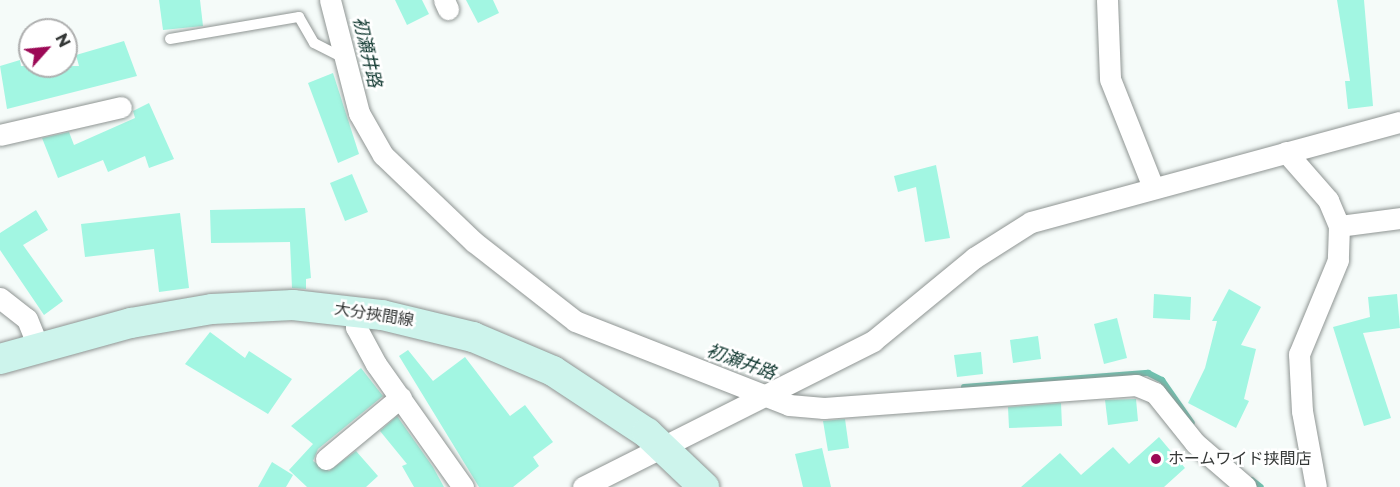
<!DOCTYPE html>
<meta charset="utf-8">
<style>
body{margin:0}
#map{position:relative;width:1400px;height:487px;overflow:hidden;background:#f5fbf9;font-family:Montserrat,"Noto Sans JP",sans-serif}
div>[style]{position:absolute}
.stream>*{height:6px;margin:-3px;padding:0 3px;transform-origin:3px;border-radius:3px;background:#6fc1af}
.building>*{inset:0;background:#a2f6e2}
.roads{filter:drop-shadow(0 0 2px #8f9593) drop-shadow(0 0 2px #8f9593)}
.service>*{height:10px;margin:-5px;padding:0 5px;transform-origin:5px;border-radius:5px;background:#fff}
.minor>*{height:21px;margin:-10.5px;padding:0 10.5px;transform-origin:10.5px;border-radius:10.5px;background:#fff}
.secondary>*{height:30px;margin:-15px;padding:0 15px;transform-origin:15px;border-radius:15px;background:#cdf4ec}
.dots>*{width:16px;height:16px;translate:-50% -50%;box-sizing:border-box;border:3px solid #fff;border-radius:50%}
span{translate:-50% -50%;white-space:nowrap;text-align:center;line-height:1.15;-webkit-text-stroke:5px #fff;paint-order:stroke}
.street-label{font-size:16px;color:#353837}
.poi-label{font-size:16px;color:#353837}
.left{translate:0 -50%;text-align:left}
.water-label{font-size:18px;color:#0e362e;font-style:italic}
.north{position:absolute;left:18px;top:18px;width:60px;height:60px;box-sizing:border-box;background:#fff;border:2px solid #aeafaf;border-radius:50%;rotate:63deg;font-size:16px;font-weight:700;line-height:24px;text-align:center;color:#353837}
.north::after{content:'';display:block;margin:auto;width:21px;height:27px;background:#9c0956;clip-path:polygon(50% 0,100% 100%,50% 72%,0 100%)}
</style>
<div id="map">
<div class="stream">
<i style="left:964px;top:387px;width:185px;rotate:-4.4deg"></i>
<i style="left:1148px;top:373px;width:16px;rotate:27deg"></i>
<i style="left:1162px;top:380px;width:52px;rotate:55.1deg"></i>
<i style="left:1252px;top:480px;width:11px;rotate:38deg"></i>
</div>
<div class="building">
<i style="clip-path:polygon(159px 0,200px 0,203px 26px,163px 30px)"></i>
<i style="clip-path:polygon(395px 0,422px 0,429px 14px,407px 25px)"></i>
<i style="clip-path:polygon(466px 0,493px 0,499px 13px,478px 23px)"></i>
<i style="clip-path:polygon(1337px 0,1364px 0,1373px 106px,1348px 109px,1345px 81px,1350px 81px)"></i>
<i style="clip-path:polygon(124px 41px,137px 76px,7px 109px,0 66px,20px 60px,21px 66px,79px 66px,76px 55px)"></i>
<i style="clip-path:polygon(333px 73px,359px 154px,338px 163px,308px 83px)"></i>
<i style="clip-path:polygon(149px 103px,174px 159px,149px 168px,145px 156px,108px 172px,103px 160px,58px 178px,42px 138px,69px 132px,74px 145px,135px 118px,133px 111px)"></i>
<i style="clip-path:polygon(936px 165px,950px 238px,925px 242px,916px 187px,898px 192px,894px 176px)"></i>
<i style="clip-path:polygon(352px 174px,368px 212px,345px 221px,330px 183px)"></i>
<i style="clip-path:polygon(305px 208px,311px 278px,306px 279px,306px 289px,292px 288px,290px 242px,211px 243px,210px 210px)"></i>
<i style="clip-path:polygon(36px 210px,48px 230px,23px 245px,63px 301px,44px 315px,0 250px,0 233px)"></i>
<i style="clip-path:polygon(180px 213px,189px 288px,159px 292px,154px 249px,85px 257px,81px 224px)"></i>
<i style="clip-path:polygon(1229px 289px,1261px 307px,1241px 345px,1256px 349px,1244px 399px,1249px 401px,1236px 428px,1188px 403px,1205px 368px,1217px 321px,1212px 321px)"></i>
<i style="clip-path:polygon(1154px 294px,1191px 297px,1190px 320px,1153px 318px)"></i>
<i style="clip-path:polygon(1397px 294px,1400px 328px,1363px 333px,1391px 418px,1364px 426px,1333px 327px,1370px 317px,1368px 297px)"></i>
<i style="clip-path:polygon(1117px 318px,1127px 358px,1104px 364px,1094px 324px)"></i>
<i style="clip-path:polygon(210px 332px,245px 358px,249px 351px,292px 379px,268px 414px,185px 364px)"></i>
<i style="clip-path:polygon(1038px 336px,1041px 359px,1013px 363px,1010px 340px)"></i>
<i style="clip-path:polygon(408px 350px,433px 381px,465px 357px,510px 416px,525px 405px,553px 442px,533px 457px,539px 466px,513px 487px,479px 487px,399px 356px)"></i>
<i style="clip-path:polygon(981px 352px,983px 374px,957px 377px,954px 355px)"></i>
<i style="clip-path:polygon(361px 368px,383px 396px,318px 449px,313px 461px,329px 471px,356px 451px,378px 476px,366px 487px,307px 487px,289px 470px,313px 444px,291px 426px)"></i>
<i style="clip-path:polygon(1136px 399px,1138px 421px,1108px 425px,1105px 400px)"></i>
<i style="clip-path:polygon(1061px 403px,1062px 426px,1009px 428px,1008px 407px)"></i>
<i style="clip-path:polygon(397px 416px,433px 467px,444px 487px,414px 487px,402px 466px,407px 464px,380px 431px)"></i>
<i style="clip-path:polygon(845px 419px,849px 448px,828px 451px,823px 421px)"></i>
<i style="clip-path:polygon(1159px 437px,1185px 468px,1164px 487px,1021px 487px,1060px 453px,1081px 475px,1113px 447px,1129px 464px)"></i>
<i style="clip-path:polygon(822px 448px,831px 487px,803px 487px,795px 454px)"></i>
<i style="clip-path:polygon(272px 462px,293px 475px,286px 487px,258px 487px)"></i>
</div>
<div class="roads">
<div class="service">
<i style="left:170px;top:39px;width:131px;rotate:-9.7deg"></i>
<i style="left:299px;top:17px;width:30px;rotate:60deg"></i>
<i style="left:314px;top:43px;width:30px;rotate:27deg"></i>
</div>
<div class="minor">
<i style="left:330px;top:0;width:117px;rotate:75.6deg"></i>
<i style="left:359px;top:113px;width:48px;rotate:60.3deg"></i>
<i style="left:383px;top:155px;width:126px;rotate:43.7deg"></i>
<i style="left:474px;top:242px;width:128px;rotate:38deg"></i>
<i style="left:575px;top:321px;width:230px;rotate:21.4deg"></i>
<i style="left:789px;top:405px;width:35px;rotate:5deg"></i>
<i style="left:824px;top:408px;width:313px;rotate:-4.2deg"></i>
<i style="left:1136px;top:385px;width:21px;rotate:23deg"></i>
<i style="left:1155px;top:393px;width:64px;rotate:51.3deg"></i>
<i style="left:1195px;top:443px;width:67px;rotate:40.8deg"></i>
<i style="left:444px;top:0;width:10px;rotate:66deg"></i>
<i style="left:1107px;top:0;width:79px;rotate:87.8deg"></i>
<i style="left:1110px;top:79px;width:116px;rotate:68.3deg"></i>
<i style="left:0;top:135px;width:124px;rotate:-13deg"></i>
<i style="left:1286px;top:152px;width:64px;rotate:48.8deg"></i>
<i style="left:1328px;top:200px;width:28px;rotate:67deg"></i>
<i style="left:1339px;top:226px;width:34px;rotate:92deg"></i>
<i style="left:1338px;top:260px;width:102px;rotate:112.5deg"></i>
<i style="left:1299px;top:354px;width:57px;rotate:87deg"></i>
<i style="left:1302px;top:411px;width:77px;rotate:79.6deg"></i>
<i style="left:1339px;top:226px;width:62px;rotate:-7.5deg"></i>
<i style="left:0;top:298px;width:34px;rotate:38deg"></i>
<i style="left:27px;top:319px;width:31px;rotate:68deg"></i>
<i style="left:356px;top:311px;width:16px;rotate:90deg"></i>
<i style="left:356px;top:327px;width:42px;rotate:61.6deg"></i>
<i style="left:376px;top:364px;width:151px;rotate:54.7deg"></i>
<i style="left:326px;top:459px;width:97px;rotate:-39.6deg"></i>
<i style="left:583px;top:487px;width:325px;rotate:-26.7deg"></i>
<i style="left:873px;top:341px;width:131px;rotate:-39.4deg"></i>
<i style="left:974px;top:258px;width:67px;rotate:-32.3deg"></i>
<i style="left:1031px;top:222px;width:382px;rotate:-15.2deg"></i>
</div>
<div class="secondary">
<i style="left:0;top:359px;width:136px;rotate:-15.4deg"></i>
<i style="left:131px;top:323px;width:82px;rotate:-9.8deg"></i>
<i style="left:212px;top:309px;width:81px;rotate:-2.8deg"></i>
<i style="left:293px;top:305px;width:90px;rotate:6.4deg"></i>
<i style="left:382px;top:315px;width:94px;rotate:13.6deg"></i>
<i style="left:473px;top:337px;width:87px;rotate:23deg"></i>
<i style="left:553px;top:371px;width:113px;rotate:33.4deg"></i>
<i style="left:647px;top:433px;width:79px;rotate:43.5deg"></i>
</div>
</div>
<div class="dots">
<i style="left:1156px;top:459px;background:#9c0956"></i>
</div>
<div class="street-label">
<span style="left:374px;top:315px;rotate:9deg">大分挾間線</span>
</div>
<div class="poi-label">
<span class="left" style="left:1168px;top:459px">ホームワイド挟間店</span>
</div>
<div class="water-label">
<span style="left:367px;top:52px;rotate:77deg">初瀬井路</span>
<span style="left:741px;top:362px;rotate:20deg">初瀬井路</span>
</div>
<div class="north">N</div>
</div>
